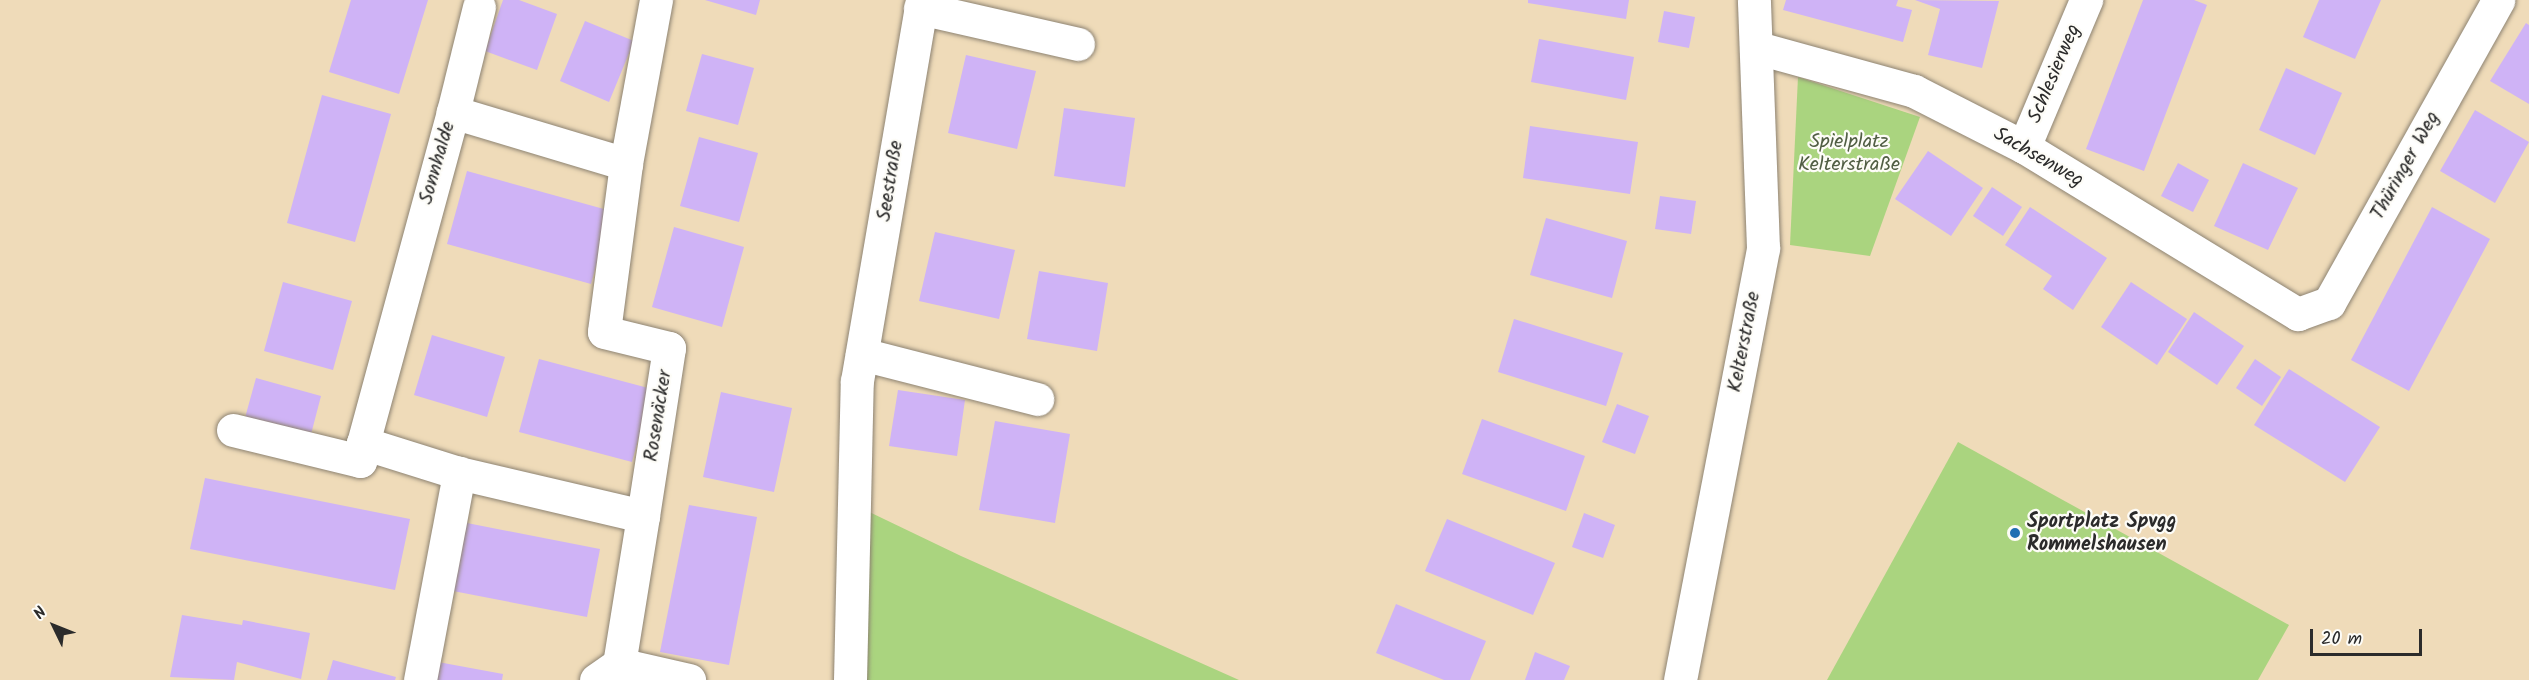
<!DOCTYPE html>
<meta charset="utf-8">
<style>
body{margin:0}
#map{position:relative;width:2529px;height:680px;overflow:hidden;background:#efdbb9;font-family:Kalam,sans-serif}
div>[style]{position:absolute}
.green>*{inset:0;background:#aad47f}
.building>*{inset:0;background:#cfb3f6}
.roads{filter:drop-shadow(0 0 2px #8d8372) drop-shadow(0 0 2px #8d8372)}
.minor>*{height:33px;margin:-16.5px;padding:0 16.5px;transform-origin:16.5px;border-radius:16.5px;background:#fff}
.dots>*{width:16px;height:16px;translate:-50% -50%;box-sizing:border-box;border:3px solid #fdfcf7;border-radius:50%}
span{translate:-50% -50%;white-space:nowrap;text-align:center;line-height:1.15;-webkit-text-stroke:4.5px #fdfcf7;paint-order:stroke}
.street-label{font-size:20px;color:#2b2b2b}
.park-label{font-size:20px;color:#515e44}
.poi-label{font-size:20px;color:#2b2b2b;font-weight:700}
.left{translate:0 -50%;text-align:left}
.north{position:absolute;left:24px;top:596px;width:60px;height:60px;-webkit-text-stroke:4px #fdfcf7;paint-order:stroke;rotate:313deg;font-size:16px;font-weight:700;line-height:24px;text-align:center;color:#2b2b2b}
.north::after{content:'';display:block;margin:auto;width:21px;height:27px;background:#2b2b2b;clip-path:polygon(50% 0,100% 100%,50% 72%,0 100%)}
.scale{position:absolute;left:2310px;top:629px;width:112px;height:27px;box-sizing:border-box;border:3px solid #2b2b2b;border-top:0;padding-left:8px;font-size:18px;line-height:21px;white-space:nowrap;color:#2b2b2b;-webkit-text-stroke:4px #fdfcf7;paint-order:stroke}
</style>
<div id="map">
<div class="green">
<i style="clip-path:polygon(1798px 77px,1920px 117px,1870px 256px,1790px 245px)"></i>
<i style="clip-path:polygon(1958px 442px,2289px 625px,2258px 680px,1827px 680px)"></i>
<i style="clip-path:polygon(861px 508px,961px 556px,1239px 680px,866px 680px)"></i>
</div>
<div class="building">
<i style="clip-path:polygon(351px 0,428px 0,399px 94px,329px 72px)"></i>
<i style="clip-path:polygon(503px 0,519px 0,557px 14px,537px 70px,485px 51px)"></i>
<i style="clip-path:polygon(705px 0,760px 0,756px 15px)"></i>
<i style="clip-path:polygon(1528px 0,1629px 0,1626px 19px,1528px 3px)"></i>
<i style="clip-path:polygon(1786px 0,1898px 0,1896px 6px,1912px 10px,1903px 42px,1783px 10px)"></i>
<i style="clip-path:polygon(1915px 0,1999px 1px,1982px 68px,1928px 55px,1940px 9px)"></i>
<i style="clip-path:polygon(2143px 0,2194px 0,2207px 5px,2144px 171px,2086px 149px)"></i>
<i style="clip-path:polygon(2319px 0,2381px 0,2355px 59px,2303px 37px)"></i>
<i style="clip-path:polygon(1664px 11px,1695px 17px,1689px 48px,1658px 42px)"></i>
<i style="clip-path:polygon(585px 21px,634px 41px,609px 102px,560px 81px)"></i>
<i style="clip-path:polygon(2526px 23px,2529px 25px,2529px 104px,2490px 81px)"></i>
<i style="clip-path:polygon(1539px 39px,1634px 57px,1626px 100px,1531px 82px)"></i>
<i style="clip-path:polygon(702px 54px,754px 68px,738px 125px,686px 111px)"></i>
<i style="clip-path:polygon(966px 55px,1036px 71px,1017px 149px,948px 133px)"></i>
<i style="clip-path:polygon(2286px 68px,2342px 93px,2315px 155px,2259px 130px)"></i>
<i style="clip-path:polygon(322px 95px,391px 114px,355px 242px,287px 223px)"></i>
<i style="clip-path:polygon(1064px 108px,1135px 118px,1125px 187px,1054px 176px)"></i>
<i style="clip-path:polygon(2475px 110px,2529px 142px,2495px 203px,2440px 171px)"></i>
<i style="clip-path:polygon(1530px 126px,1638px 142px,1630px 194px,1523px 178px)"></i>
<i style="clip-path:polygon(699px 137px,758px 153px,739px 222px,680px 206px)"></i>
<i style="clip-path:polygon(1928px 151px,1983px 188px,1951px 236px,1895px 199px)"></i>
<i style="clip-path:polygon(2178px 163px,2209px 180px,2193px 212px,2161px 196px)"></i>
<i style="clip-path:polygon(2243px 163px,2298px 188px,2268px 250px,2214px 226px)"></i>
<i style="clip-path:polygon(467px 171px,611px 211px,591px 284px,447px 244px)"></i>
<i style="clip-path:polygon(1992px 187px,2022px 207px,2003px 236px,1973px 216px)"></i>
<i style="clip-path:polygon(1660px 196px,1696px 201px,1691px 234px,1655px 229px)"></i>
<i style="clip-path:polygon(2030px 207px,2107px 258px,2073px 310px,2043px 289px,2052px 276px,2005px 245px)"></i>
<i style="clip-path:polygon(2432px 207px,2490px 239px,2409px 391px,2351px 360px)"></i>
<i style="clip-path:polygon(1546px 218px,1627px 241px,1612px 298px,1530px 275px)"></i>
<i style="clip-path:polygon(674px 227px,744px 247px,722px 327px,652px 307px)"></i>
<i style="clip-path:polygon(935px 232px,1015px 250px,999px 319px,919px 301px)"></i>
<i style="clip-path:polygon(1039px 271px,1108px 283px,1097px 351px,1027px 339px)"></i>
<i style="clip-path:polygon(283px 282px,352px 301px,333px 370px,264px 351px)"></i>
<i style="clip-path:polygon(2131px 282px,2187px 319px,2157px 365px,2101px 327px)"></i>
<i style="clip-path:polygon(2194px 312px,2244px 346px,2217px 385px,2168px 352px)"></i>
<i style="clip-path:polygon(1514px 319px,1623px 353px,1606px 406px,1498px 372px)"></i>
<i style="clip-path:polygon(432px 335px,505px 357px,487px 417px,414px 395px)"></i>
<i style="clip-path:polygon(539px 359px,652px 389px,632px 462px,519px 432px)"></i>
<i style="clip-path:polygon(2255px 359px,2281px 377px,2262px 406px,2236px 388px)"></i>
<i style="clip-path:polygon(2289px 369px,2380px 427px,2345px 482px,2254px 425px)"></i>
<i style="clip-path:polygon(256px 378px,321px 396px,309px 442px,243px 425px)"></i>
<i style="clip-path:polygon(898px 390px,965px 400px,957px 456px,889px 446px)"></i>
<i style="clip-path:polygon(721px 392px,792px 408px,774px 492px,703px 477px)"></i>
<i style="clip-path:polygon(1617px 404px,1649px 416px,1635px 454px,1602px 442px)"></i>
<i style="clip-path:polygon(1482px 419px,1585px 456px,1566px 511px,1462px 474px)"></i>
<i style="clip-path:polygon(995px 421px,1070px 434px,1055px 523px,979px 510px)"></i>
<i style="clip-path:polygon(205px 478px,410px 519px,395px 590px,190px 549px)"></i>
<i style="clip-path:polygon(689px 505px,757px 517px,729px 665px,660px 652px)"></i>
<i style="clip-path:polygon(1584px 513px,1615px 525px,1603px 558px,1572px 547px)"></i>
<i style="clip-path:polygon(1447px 519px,1555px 563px,1533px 615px,1425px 571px)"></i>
<i style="clip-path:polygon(467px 523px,600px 549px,587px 617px,453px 591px)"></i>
<i style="clip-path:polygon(1396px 604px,1486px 641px,1470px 680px,1444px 680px,1376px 653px)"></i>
<i style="clip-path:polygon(182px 615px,242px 625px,243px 620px,310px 633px,301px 679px,237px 662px,234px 680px,170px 677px)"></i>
<i style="clip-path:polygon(1535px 652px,1570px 666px,1564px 680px,1525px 680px)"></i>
<i style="clip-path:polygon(333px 660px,396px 677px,395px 680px,327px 680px)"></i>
<i style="clip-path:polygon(438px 662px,503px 674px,502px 680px,435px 680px)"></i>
</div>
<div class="roads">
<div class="minor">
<i style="left:656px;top:0;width:167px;rotate:100.4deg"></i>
<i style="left:626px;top:164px;width:181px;rotate:-163.3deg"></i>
<i style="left:453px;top:112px;width:343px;rotate:105.2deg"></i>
<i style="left:363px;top:443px;width:101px;rotate:17.4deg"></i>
<i style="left:459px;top:473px;width:189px;rotate:13.2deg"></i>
<i style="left:643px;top:516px;width:150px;rotate:99.2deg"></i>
<i style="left:619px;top:664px;width:72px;rotate:12.9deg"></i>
<i style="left:920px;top:8px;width:162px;rotate:12.8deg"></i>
<i style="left:1758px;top:48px;width:162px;rotate:15.4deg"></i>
<i style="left:1914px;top:91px;width:123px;rotate:27deg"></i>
<i style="left:2024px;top:147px;width:321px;rotate:31.4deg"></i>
<i style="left:2298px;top:314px;width:33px;rotate:-20deg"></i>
<i style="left:2329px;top:303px;width:347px;rotate:-60.8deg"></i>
<i style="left:453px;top:112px;width:108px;rotate:-76.1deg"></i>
<i style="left:2024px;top:147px;width:160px;rotate:-67.1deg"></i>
<i style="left:626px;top:164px;width:169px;rotate:97.5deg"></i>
<i style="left:604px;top:332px;width:67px;rotate:13.8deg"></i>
<i style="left:669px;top:348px;width:170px;rotate:98.8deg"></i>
<i style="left:862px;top:354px;width:181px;rotate:14.4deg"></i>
<i style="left:233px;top:430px;width:131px;rotate:13.7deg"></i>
<i style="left:360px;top:461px;width:18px;rotate:-81deg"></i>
<i style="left:420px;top:680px;width:211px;rotate:-79.3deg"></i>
<i style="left:596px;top:680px;width:28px;rotate:-35deg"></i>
<i style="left:850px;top:680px;width:299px;rotate:-88.7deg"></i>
<i style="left:857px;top:381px;width:387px;rotate:-80.3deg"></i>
<i style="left:1680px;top:680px;width:440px;rotate:-79.1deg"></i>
<i style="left:1763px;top:248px;width:248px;rotate:-92.1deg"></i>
</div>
</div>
<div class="dots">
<i style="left:2015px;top:533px;background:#1f6fb2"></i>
</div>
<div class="street-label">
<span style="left:2055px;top:74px;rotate:-67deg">Schlesierweg</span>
<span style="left:2038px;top:158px;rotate:30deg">Sachsenweg</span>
<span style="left:438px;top:163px;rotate:-74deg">Sonnhalde</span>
<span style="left:2406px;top:166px;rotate:-61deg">Thüringer Weg</span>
<span style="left:891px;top:181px;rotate:-81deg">Seestraße</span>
<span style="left:1745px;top:342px;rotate:-79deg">Kelterstraße</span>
<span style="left:659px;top:416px;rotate:-81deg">Rosenäcker</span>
</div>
<div class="park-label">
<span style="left:1849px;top:154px">Spielplatz<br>Kelterstraße</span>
</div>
<div class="poi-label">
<span class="left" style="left:2027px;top:534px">Sportplatz Spvgg<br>Rommelshausen</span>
</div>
<div class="north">N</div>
<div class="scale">20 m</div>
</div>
